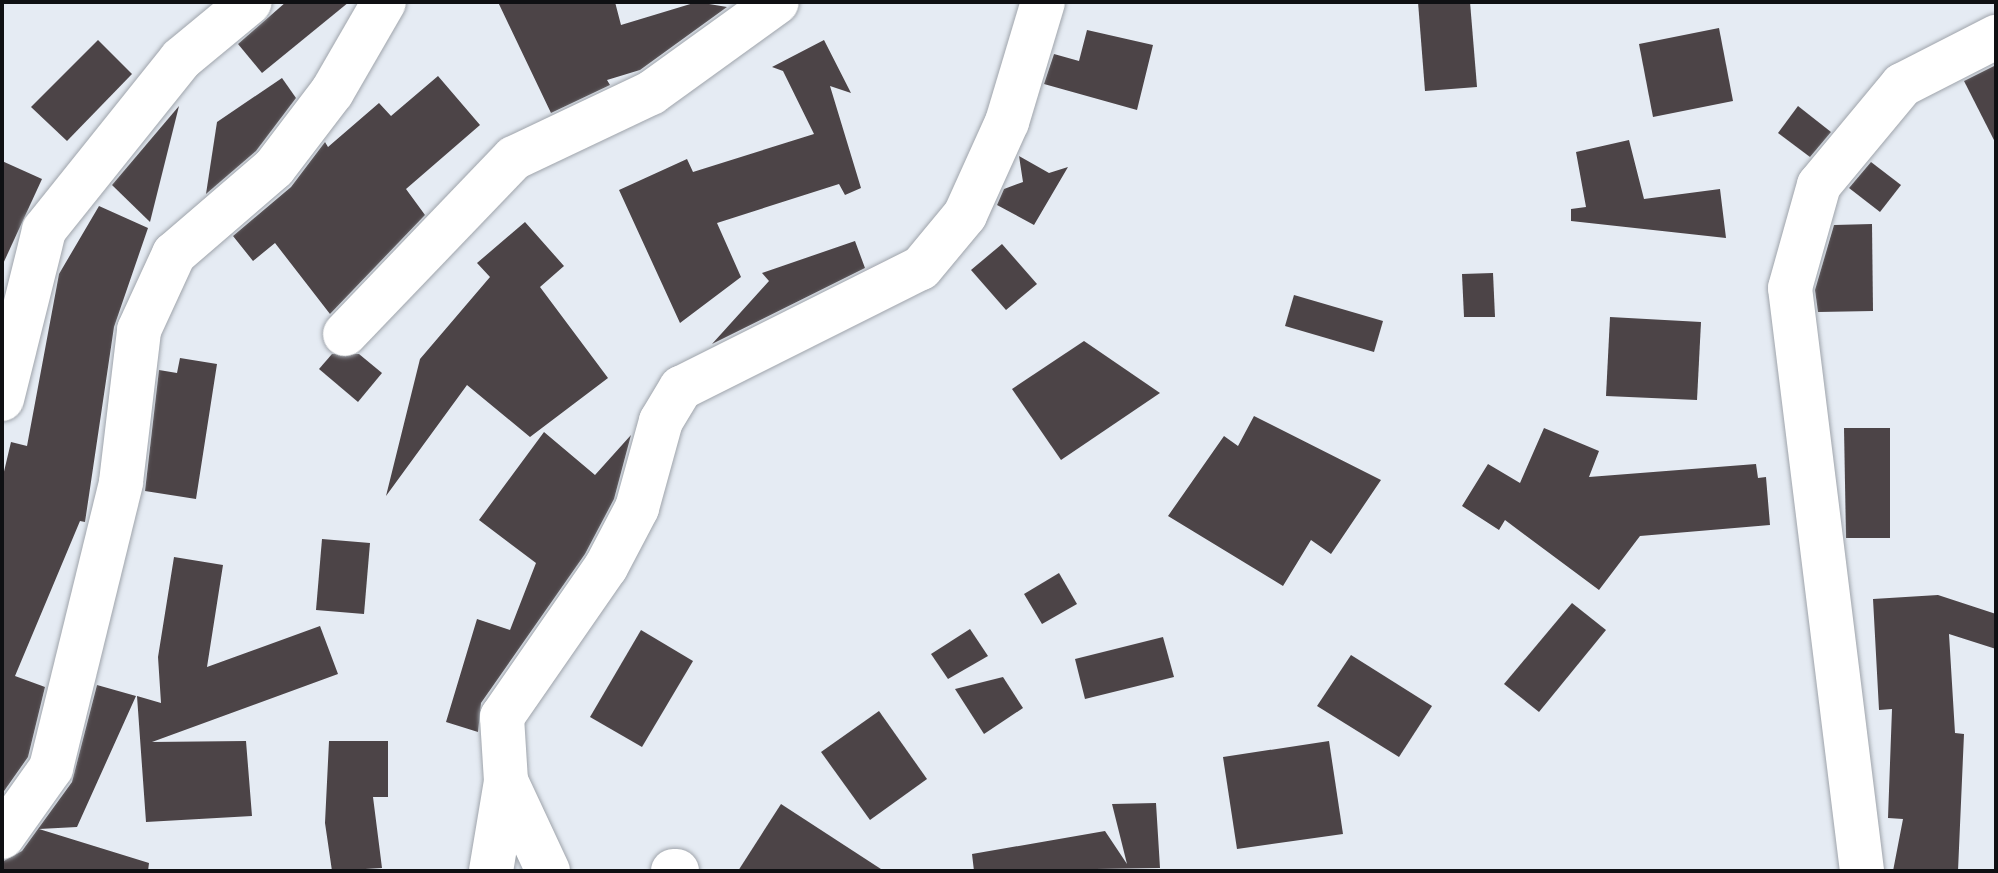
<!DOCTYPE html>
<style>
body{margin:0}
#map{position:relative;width:1998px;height:873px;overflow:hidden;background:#e5ebf3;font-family:"Varela Round",sans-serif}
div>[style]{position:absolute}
.building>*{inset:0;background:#4c4447}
.roads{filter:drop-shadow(0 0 2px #9fa4ab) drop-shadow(0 0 2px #9fa4ab)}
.minor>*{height:44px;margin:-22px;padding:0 22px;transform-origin:22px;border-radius:22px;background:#fff}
span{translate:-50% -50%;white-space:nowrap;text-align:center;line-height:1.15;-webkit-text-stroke:8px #f4f8ff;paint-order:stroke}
.frame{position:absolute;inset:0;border:4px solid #0f1013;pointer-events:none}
</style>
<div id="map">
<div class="building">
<i style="clip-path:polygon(286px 2px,349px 2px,262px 73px,238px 44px)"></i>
<i style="clip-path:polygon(498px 2px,615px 2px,621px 25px,697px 2px,727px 7px,640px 70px,607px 80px,610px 85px,551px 113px)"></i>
<i style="clip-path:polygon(1418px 2px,1470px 2px,1477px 87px,1425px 91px)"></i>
<i style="clip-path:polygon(1719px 28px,1733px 101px,1653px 117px,1639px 44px)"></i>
<i style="clip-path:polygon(1087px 30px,1153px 45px,1137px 110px,1044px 84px,1054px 54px,1079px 61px)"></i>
<i style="clip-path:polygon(98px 40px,132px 74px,67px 141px,31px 107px)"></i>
<i style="clip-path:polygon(824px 40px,851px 93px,830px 86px,861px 188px,845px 195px,839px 184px,717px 223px,741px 277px,680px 323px,619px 190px,687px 159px,693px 172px,814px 134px,783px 71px,772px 67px)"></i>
<i style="clip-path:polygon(1996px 65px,1996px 144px,1964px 81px)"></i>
<i style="clip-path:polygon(438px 76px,480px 125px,406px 189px,425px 215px,330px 314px,275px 243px,253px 261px,233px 236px,291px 187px,325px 142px,328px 147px,379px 103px,391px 116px)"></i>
<i style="clip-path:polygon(282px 78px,296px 98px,256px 151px,206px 194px,217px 122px)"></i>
<i style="clip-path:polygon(179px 106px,150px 222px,112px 185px)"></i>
<i style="clip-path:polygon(1798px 106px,1831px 132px,1810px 157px,1778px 133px)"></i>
<i style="clip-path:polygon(1629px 140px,1644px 199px,1720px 189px,1726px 238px,1571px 221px,1571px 209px,1586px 207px,1576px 152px)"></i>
<i style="clip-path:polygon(1019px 156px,1049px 173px,1068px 167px,1034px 225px,997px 205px,1004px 189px,1023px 182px)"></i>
<i style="clip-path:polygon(2px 161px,42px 179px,2px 266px)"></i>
<i style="clip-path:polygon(1871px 162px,1901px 185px,1880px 212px,1849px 188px)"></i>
<i style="clip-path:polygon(99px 206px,148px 228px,114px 327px,85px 522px,80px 521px,15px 676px,45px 687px,28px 757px,2px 794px,2px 480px,11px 442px,27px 446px,59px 274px)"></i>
<i style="clip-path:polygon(525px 222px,564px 266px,540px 287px,608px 378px,530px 437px,467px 385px,386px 496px,420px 359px,490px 277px,477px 263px)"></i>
<i style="clip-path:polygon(1872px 224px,1873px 311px,1818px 312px,1815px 290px,1834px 225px)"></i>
<i style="clip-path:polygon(855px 241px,865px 268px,712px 344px,769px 281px,762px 273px)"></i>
<i style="clip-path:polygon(1002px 244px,1037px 284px,1006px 310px,971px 270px)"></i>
<i style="clip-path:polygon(1493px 273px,1495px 317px,1464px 317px,1462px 274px)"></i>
<i style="clip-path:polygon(1294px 295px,1383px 321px,1374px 352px,1285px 326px)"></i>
<i style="clip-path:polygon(1610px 317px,1701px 322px,1697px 400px,1606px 396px)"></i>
<i style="clip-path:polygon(1084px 341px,1160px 393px,1061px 460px,1012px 389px)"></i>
<i style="clip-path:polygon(332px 354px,359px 354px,382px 373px,358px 402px,319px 369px)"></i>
<i style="clip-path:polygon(180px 358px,217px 364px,196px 499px,145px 491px,159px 370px,177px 373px)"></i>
<i style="clip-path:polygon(1254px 416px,1381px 480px,1331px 554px,1311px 540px,1283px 586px,1168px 516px,1224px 436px,1238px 446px)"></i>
<i style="clip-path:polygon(1544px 428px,1599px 451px,1589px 477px,1756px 464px,1758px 478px,1766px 477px,1770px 525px,1640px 536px,1599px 590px,1505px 520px,1499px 530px,1462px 506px,1488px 464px,1520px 483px)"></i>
<i style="clip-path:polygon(1844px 428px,1890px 428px,1890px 538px,1846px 538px)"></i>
<i style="clip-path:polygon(544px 432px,595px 475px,631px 435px,614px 499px,585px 554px,481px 703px,478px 732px,446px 722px,477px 619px,510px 630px,536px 563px,479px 520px)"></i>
<i style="clip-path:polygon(322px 539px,370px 543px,364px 614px,316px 610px)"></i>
<i style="clip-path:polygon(174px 557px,223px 565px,207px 667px,320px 626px,338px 674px,152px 742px,246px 741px,252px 816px,146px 822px,137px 696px,161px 703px,158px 657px)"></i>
<i style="clip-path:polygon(1059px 573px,1077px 604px,1042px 624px,1024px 594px)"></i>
<i style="clip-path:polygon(1938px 595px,1996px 614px,1996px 649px,1949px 634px,1955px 733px,1964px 734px,1958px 871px,1893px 871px,1903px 819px,1888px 818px,1892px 709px,1879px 710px,1873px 599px)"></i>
<i style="clip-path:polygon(1572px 603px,1606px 630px,1539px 712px,1504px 684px)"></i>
<i style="clip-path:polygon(970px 629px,988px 656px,948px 679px,931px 654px)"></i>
<i style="clip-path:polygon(641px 630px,693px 661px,642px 747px,590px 717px)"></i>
<i style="clip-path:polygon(1163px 637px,1174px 677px,1085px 699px,1075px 659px)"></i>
<i style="clip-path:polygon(1351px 655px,1432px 706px,1399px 757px,1317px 706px)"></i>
<i style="clip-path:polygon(1003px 677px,1023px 708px,984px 734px,955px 689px)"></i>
<i style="clip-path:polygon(97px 685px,136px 696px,77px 827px,39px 829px,149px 863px,148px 871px,2px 871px,2px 862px,22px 851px,72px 782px)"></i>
<i style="clip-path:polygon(879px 711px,927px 779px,870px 820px,821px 752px)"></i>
<i style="clip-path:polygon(329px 741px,388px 741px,388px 797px,373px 797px,382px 868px,332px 871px,325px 823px)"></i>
<i style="clip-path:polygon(1329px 741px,1343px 834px,1237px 849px,1223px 757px)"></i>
<i style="clip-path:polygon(1156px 803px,1160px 868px,974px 871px,972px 854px,1105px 831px,1127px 864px,1112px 804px)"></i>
<i style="clip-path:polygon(781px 804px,884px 871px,738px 871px)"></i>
</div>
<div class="roads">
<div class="minor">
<i style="left:345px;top:334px;width:244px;rotate:-46.2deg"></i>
<i style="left:514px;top:158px;width:152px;rotate:-25.4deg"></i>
<i style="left:651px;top:93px;width:155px;rotate:-35.8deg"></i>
<i style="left:2px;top:399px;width:174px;rotate:-76deg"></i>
<i style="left:44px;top:230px;width:219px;rotate:-51.3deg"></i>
<i style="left:181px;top:59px;width:89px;rotate:-39.6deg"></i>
<i style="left:2px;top:837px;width:85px;rotate:-54.6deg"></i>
<i style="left:51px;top:768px;width:294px;rotate:-76.2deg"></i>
<i style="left:121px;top:482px;width:153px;rotate:-83.2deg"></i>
<i style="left:139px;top:330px;width:84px;rotate:-65.3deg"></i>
<i style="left:174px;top:254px;width:132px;rotate:-40.7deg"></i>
<i style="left:274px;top:168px;width:96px;rotate:-52.7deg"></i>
<i style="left:332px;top:92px;width:104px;rotate:-60deg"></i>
<i style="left:491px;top:871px;width:91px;rotate:-80.5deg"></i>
<i style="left:548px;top:871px;width:99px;rotate:-115deg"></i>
<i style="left:506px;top:781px;width:64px;rotate:-93.6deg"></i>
<i style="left:502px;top:717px;width:183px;rotate:-55.3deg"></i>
<i style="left:606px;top:567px;width:67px;rotate:-62.3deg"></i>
<i style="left:637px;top:508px;width:90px;rotate:-74.6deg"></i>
<i style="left:661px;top:421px;width:39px;rotate:-59deg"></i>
<i style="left:681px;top:388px;width:268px;rotate:-26.6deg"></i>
<i style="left:921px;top:268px;width:69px;rotate:-50.3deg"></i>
<i style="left:965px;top:215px;width:102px;rotate:-65.7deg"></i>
<i style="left:1007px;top:122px;width:125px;rotate:-73.3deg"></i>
<i style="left:673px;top:871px;width:4px"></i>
<i style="left:1862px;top:871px;width:587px;rotate:-97.04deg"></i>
<i style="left:1790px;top:288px;width:107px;rotate:-74.3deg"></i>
<i style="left:1819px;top:185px;width:130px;rotate:-50.3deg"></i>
<i style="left:1902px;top:85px;width:106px;rotate:-27.1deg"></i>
</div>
</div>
<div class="frame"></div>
</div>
